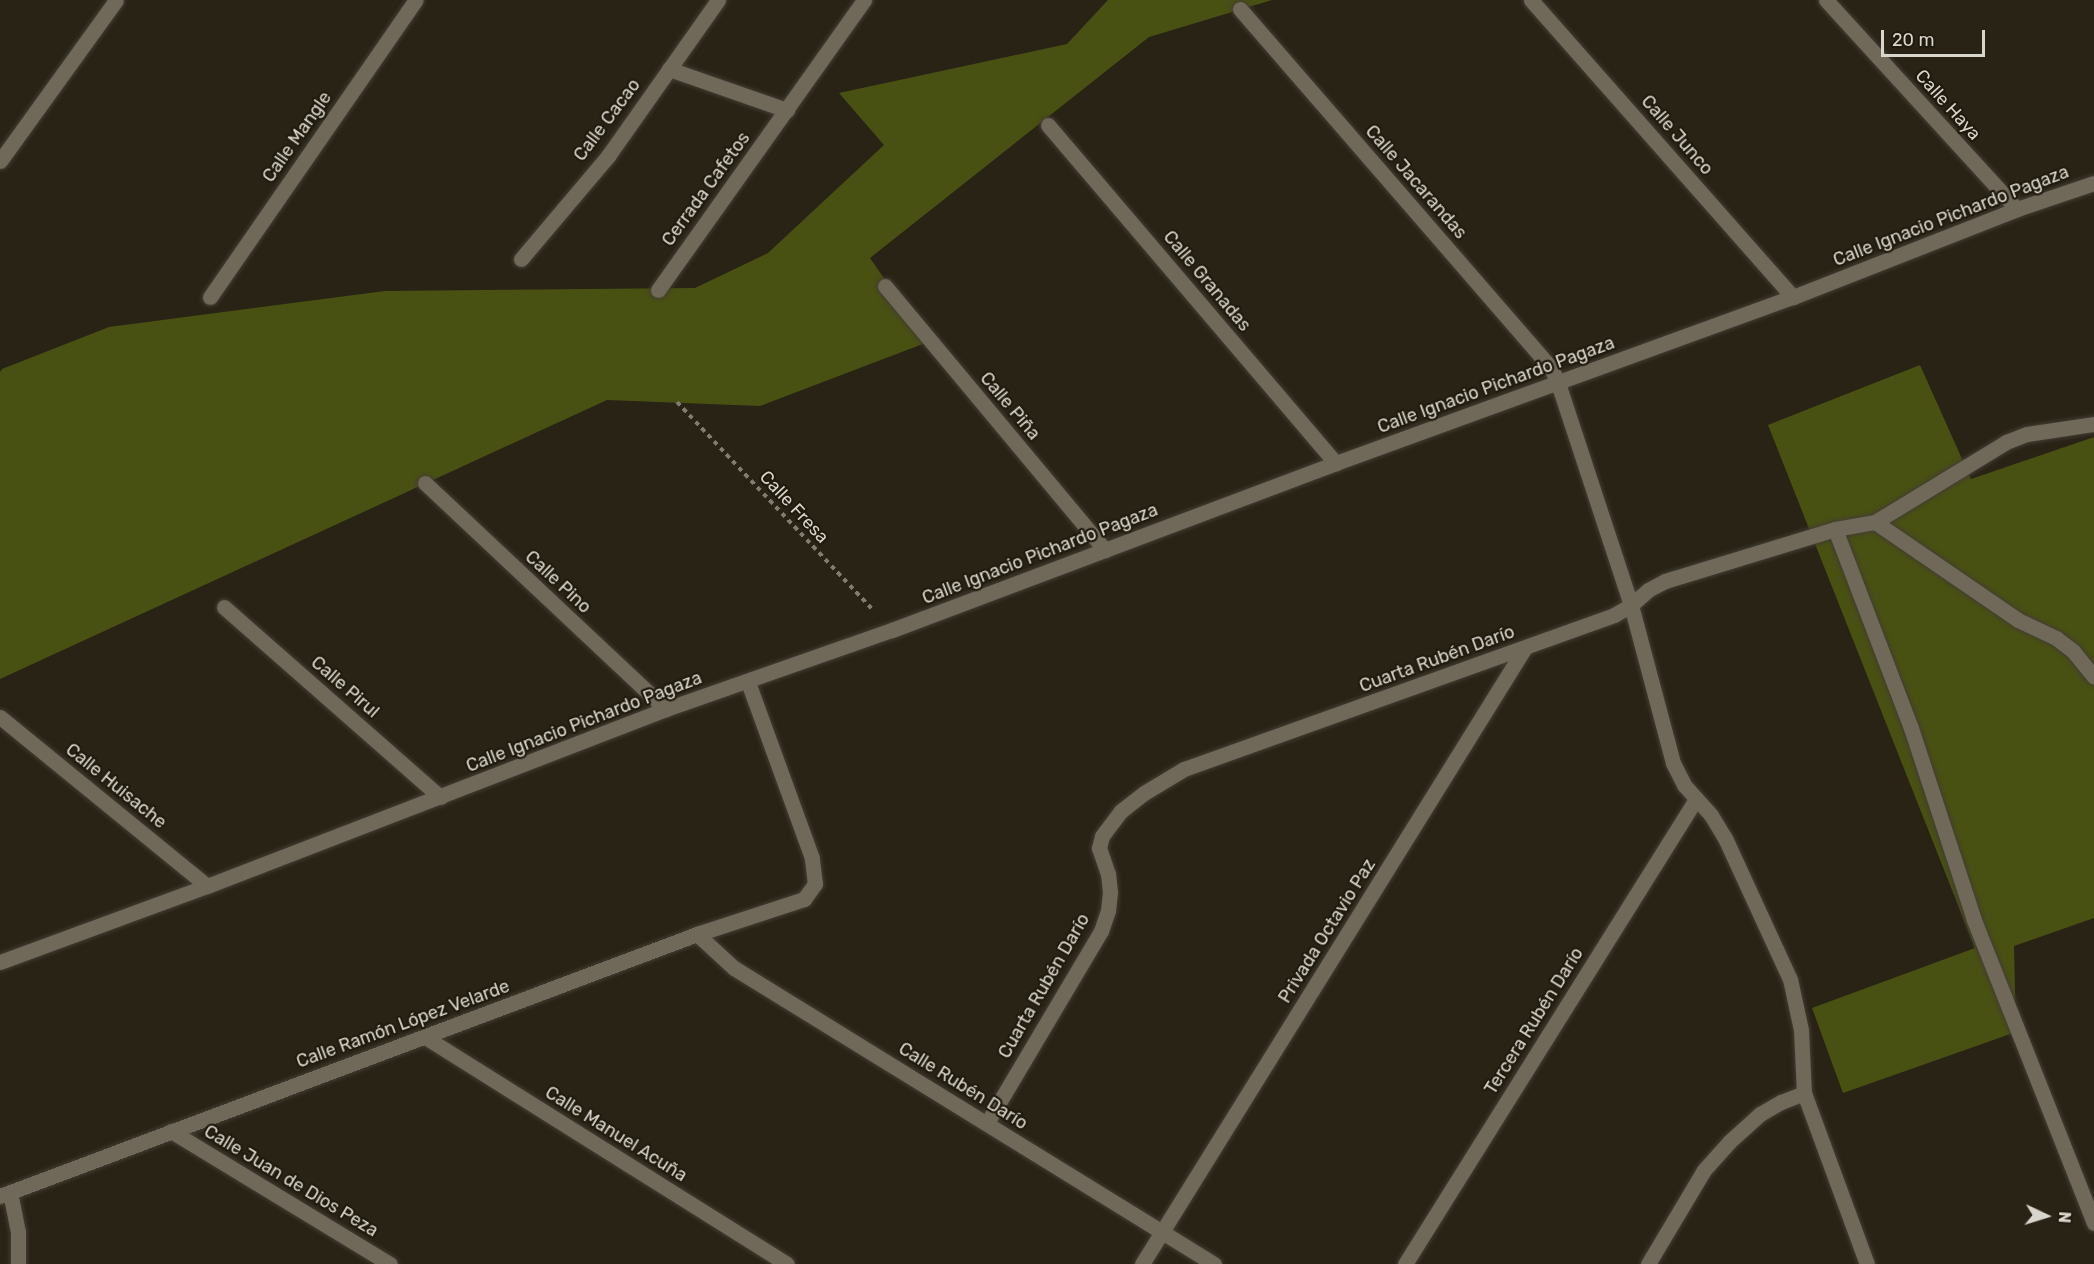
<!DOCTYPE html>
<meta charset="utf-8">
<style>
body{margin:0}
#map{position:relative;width:2094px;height:1264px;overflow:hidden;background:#292316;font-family:Rubik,sans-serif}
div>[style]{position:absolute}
.green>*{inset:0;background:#495112}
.path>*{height:4px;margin-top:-2px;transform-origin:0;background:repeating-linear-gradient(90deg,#817c71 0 4.5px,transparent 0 9px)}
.roads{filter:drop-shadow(0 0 2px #423d33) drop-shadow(0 0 2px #423d33)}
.minor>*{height:15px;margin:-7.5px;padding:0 7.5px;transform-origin:7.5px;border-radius:7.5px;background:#70695a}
span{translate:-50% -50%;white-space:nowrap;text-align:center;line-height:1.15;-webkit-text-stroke:4.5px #201a0d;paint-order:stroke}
.street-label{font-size:18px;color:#d8d5cc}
.north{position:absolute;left:2016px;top:1186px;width:60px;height:60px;-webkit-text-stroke:4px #201a0d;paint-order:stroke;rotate:94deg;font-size:16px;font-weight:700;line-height:24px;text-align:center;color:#d8d5cc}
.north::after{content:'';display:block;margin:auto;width:21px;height:27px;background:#d8d5cc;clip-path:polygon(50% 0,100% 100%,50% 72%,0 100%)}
.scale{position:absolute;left:1881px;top:30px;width:104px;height:27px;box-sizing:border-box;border:3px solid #d8d5cc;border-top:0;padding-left:8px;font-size:18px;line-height:21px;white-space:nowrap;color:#d8d5cc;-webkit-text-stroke:4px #201a0d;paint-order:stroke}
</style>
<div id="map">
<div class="green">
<i style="clip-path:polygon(1108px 0,1272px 0,1149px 37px,870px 258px,928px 342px,760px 406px,607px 400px,0 679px,0 372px,2px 369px,109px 327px,385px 291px,695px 288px,768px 253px,884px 145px,839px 93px,1067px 44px)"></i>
<i style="clip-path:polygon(1920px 365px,1971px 479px,2094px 437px,2094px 918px,2014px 946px,2016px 1032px,1843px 1093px,1812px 1008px,1975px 948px,1768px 425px)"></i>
</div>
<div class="path">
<i style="left:677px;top:402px;width:286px;rotate:46.7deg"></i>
</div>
<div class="roads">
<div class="minor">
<i style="left:1531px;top:0;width:396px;rotate:48.6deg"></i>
<i style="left:1826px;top:0;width:283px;rotate:47.6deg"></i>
<i style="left:1240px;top:9px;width:475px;rotate:49.1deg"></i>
<i style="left:1551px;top:368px;width:17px;rotate:65deg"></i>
<i style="left:1558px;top:383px;width:234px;rotate:71.8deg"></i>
<i style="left:1631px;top:605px;width:163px;rotate:75.1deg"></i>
<i style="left:1673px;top:763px;width:25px;rotate:63deg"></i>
<i style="left:1684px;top:785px;width:40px;rotate:48deg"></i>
<i style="left:1711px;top:815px;width:27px;rotate:59deg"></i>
<i style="left:1725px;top:838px;width:155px;rotate:65.3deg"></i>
<i style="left:1790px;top:979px;width:52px;rotate:77.8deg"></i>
<i style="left:1801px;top:1030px;width:63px;rotate:87.3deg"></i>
<i style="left:1804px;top:1093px;width:182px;rotate:69.8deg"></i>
<i style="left:669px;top:69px;width:125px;rotate:19.2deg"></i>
<i style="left:1048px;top:125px;width:444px;rotate:49.6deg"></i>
<i style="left:0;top:161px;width:198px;rotate:-54.2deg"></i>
<i style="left:521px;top:259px;width:135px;rotate:-49.8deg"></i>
<i style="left:608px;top:156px;width:191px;rotate:-54.8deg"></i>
<i style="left:885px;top:286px;width:344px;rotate:50.2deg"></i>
<i style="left:658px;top:290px;width:356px;rotate:-54.6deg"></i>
<i style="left:210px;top:297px;width:361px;rotate:-55.3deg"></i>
<i style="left:425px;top:483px;width:330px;rotate:43.2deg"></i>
<i style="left:1875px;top:522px;width:173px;rotate:34.4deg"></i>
<i style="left:2018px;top:620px;width:42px;rotate:25.3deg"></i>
<i style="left:2056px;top:638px;width:21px;rotate:37deg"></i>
<i style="left:2073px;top:651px;width:33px;rotate:51deg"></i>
<i style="left:1835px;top:529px;width:213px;rotate:69.1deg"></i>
<i style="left:1911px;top:728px;width:202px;rotate:71.8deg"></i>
<i style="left:1974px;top:920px;width:326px;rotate:68.4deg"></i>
<i style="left:224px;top:607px;width:288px;rotate:41.3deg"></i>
<i style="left:0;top:717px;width:267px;rotate:39.2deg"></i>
<i style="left:697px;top:934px;width:50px;rotate:42.6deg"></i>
<i style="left:734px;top:968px;width:564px;rotate:31.66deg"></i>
<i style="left:0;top:962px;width:221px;rotate:-20.2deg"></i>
<i style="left:207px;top:886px;width:492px;rotate:-21.1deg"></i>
<i style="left:666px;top:709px;width:239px;rotate:-19.3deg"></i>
<i style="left:892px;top:630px;width:474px;rotate:-20.6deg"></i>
<i style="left:1336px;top:463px;width:486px;rotate:-20deg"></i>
<i style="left:1793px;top:297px;width:241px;rotate:-21.4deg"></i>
<i style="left:2017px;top:209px;width:81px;rotate:-18.7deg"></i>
<i style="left:425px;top:1037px;width:427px;rotate:32.1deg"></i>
<i style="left:987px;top:1123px;width:223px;rotate:-59.3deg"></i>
<i style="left:1101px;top:931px;width:21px;rotate:-71deg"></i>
<i style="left:1108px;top:911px;width:19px;rotate:-84deg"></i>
<i style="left:1110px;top:892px;width:18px;rotate:-96deg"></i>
<i style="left:1108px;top:874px;width:28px;rotate:-109deg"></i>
<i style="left:1099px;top:848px;width:12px;rotate:-76deg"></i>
<i style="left:1102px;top:836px;width:31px;rotate:-53deg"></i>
<i style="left:1121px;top:811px;width:29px;rotate:-38deg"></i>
<i style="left:1144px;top:793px;width:47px;rotate:-31deg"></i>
<i style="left:1184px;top:769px;width:457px;rotate:-19.7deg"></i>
<i style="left:1614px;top:615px;width:20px;rotate:-30deg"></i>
<i style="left:1631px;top:605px;width:23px;rotate:-41deg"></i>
<i style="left:1648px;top:590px;width:19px;rotate:-28deg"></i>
<i style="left:1665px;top:581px;width:178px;rotate:-17deg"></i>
<i style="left:1835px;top:529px;width:41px;rotate:-9.9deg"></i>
<i style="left:1875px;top:522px;width:153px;rotate:-31.4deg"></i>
<i style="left:2006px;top:442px;width:22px;rotate:-21deg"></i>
<i style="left:2027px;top:434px;width:68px;rotate:-8.5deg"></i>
<i style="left:171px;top:1131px;width:256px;rotate:31.3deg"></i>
<i style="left:10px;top:1192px;width:41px;rotate:78.7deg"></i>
<i style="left:18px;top:1232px;width:32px;rotate:90deg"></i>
<i style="left:0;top:1196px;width:745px;rotate:-20.6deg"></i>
<i style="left:697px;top:934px;width:113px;rotate:-18.1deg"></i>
<i style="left:804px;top:899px;width:19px;rotate:-54deg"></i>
<i style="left:815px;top:884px;width:26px;rotate:-97deg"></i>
<i style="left:812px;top:858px;width:187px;rotate:-110deg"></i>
<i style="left:1142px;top:1264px;width:724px;rotate:-58.15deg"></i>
<i style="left:1405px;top:1264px;width:549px;rotate:-57.96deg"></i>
<i style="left:1648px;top:1264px;width:109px;rotate:-59.2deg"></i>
<i style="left:1704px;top:1170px;width:38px;rotate:-48deg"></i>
<i style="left:1729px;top:1142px;width:42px;rotate:-42.1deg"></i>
<i style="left:1760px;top:1114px;width:24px;rotate:-30deg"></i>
<i style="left:1781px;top:1102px;width:25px;rotate:-21deg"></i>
</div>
</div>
<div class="street-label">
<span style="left:1948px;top:105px;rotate:48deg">Calle Haya</span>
<span style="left:607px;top:120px;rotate:-53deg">Calle Cacao</span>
<span style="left:1677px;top:135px;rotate:49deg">Calle Junco</span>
<span style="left:297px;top:137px;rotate:-55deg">Calle Mangle</span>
<span style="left:1416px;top:182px;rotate:49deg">Calle Jacarandas</span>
<span style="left:706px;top:189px;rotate:-54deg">Cerrada Cafetos</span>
<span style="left:1951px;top:216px;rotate:-21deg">Calle Ignacio Pichardo Pagaza</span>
<span style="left:1207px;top:281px;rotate:50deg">Calle Granadas</span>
<span style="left:1496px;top:385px;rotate:-20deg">Calle Ignacio Pichardo Pagaza</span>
<span style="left:1010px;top:406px;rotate:50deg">Calle Piña</span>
<span style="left:794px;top:507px;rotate:47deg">Calle Fresa</span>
<span style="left:1040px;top:554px;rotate:-21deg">Calle Ignacio Pichardo Pagaza</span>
<span style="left:558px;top:582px;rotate:43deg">Calle Pino</span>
<span style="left:1437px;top:659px;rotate:-20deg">Cuarta Rubén Darío</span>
<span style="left:345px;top:687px;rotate:41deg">Calle Pirul</span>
<span style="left:584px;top:722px;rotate:-21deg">Calle Ignacio Pichardo Pagaza</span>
<span style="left:116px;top:786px;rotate:39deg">Calle Huisache</span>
<span style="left:1327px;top:931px;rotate:-58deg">Privada Octavio Paz</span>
<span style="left:1044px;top:986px;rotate:-60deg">Cuarta Rubén Darío</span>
<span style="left:1534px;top:1021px;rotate:-58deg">Tercera Rubén Darío</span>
<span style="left:403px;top:1024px;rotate:-20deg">Calle Ramón López Velarde</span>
<span style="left:963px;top:1086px;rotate:32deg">Calle Rubén Darío</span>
<span style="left:616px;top:1134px;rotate:32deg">Calle Manuel Acuña</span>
<span style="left:291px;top:1181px;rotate:31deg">Calle Juan de Dios Peza</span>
</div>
<div class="north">N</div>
<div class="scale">20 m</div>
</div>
